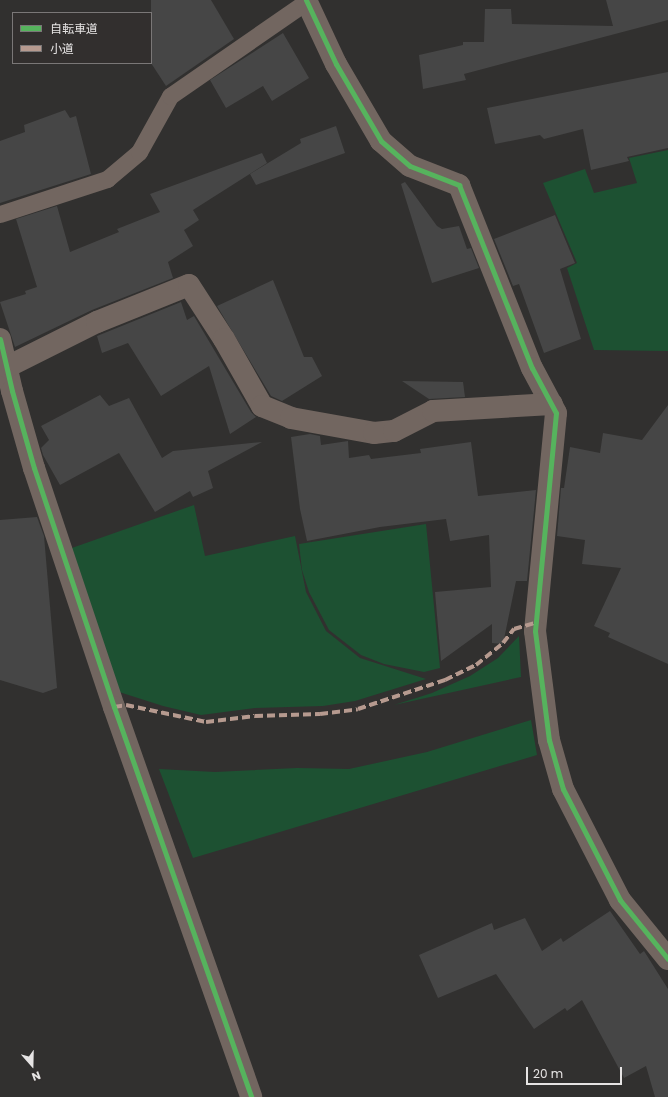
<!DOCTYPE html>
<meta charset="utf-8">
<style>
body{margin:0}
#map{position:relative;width:668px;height:1097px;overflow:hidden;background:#31302f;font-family:Poppins,"Noto Sans JP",sans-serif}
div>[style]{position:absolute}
.green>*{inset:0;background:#1d5132}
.building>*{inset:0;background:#464646}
.lane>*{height:17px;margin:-8.5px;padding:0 8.5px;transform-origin:8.5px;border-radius:8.5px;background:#726660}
.street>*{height:22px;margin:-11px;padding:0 11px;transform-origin:11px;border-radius:11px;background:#726660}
.quiet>*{height:4px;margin-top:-2px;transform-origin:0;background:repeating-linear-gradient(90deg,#b69a8f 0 8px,transparent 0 12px)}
.cycleway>*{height:5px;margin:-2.5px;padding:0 2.5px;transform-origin:2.5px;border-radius:2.5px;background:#56b35d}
span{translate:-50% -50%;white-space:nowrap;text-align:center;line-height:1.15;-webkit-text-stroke:3.5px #322f2e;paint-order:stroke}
.legend{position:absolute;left:12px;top:12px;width:140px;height:52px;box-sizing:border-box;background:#322f2e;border:1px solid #7a7777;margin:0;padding:5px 7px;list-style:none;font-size:12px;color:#e6e4e4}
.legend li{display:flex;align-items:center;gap:8px;height:20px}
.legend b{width:20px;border:1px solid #7a7777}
.north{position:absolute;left:12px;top:1045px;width:40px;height:40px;-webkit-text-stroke:3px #322f2e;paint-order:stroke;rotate:160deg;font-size:11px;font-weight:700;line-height:16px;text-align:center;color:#e6e4e4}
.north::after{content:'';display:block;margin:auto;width:14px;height:18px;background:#e6e4e4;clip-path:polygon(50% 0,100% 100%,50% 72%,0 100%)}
.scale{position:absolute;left:526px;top:1067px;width:96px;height:18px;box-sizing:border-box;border:2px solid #e6e4e4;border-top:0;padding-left:5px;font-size:12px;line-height:14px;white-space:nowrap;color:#e6e4e4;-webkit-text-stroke:3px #322f2e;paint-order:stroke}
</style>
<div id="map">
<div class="green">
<i style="clip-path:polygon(668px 150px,668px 351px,594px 350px,567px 268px,577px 263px,543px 183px,585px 169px,594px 193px,637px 183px,629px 158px)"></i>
<i style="clip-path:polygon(194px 505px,205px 556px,295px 536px,306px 592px,326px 631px,360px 658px,426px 679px,355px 701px,323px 706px,255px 708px,201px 715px,163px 706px,116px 691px,69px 549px)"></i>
<i style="clip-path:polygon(426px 524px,440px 668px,424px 672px,384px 664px,361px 655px,329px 630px,309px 592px,302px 570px,299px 544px)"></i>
<i style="clip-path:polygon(519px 636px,521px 677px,394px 705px,432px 693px,470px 676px,498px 658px)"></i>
<i style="clip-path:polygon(531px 720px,537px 755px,193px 858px,159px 769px,215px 772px,297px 768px,349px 769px,427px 752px)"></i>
</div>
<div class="building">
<i style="clip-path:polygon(151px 0,211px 0,234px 39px,166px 86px,151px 63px)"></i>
<i style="clip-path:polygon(606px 0,668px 0,668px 20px,464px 74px,466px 80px,423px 89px,419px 55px,463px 45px,463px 42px,484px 42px,485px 9px,511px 9px,512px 24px,613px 26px)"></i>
<i style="clip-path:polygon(283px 33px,309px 78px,272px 101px,263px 86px,226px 108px,210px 80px)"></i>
<i style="clip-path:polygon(668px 72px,668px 148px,627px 157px,629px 161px,591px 170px,583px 129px,544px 139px,540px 135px,495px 144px,487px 108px)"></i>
<i style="clip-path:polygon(65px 110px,70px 118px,76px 116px,91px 174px,0 203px,0 141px,25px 132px,24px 125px)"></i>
<i style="clip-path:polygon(336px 126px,345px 153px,256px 185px,250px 174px,301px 143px,300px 139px)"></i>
<i style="clip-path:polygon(262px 153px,267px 163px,193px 210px,199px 220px,184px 230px,193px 246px,168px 262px,173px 278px,92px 310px,15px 347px,0 302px,26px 294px,25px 291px,37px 287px,16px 219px,57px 206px,70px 252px,119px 232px,117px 229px,160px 212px,150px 194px)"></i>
<i style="clip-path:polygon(405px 182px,437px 226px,442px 229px,459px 226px,467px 249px,471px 248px,479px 268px,432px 283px,401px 184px)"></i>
<i style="clip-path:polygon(555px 215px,575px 263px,560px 269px,581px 339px,544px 353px,519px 284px,513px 286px,494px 239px)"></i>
<i style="clip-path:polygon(273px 280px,304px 357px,312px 357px,322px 376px,282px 401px,271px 396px,217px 306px)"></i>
<i style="clip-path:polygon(181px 302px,187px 320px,194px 316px,251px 412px,256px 417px,230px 434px,209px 366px,161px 396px,128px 343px,102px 353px,97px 336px)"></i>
<i style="clip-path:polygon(402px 381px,463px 382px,465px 397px,429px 399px)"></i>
<i style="clip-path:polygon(100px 395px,109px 406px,129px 398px,162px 458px,173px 451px,262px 442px,208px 471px,213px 488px,193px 497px,190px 491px,155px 512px,119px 453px,60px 485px,43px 455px,41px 448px,49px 440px,41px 426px)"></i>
<i style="clip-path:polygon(668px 405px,668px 664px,608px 637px,610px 633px,594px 626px,621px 568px,582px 564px,585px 540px,557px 536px,561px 488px,564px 488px,570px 447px,600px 453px,603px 433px,642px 440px)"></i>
<i style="clip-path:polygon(310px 434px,320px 436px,321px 445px,348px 441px,349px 458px,369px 455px,371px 459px,421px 453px,420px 449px,471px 442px,478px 496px,536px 490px,527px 581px,516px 581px,503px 644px,492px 643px,492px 624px,441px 661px,435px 592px,491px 587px,489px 535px,450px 541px,446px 519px,380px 527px,307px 541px,300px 509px,291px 437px)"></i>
<i style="clip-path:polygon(37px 517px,44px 536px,57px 688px,43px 693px,0 680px,0 520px)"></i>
<i style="clip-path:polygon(610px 911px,640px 954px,644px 951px,668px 989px,668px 1097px,655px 1097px,646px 1066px,624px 1078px,582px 1000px,567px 1011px,565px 1008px,534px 1029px,496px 974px,438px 998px,419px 955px,492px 923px,494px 930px,525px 918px,542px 951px,561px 938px,563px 942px)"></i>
</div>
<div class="lane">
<i style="left:0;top:214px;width:113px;rotate:-18.1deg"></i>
<i style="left:107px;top:179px;width:42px;rotate:-40.2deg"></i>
<i style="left:139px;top:152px;width:64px;rotate:-61deg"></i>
<i style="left:170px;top:96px;width:167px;rotate:-34.7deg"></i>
</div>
<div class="street">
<i style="left:306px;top:0;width:71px;rotate:64.9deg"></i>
<i style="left:336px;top:64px;width:89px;rotate:59.7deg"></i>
<i style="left:381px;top:141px;width:38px;rotate:41deg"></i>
<i style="left:410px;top:166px;width:53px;rotate:21.2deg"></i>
<i style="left:459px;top:185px;width:197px;rotate:68.3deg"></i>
<i style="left:532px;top:368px;width:51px;rotate:61.9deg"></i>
<i style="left:556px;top:413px;width:219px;rotate:95.5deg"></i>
<i style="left:535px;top:631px;width:110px;rotate:82.7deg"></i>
<i style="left:549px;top:740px;width:51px;rotate:74.1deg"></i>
<i style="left:563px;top:789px;width:125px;rotate:62.8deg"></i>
<i style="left:620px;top:900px;width:76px;rotate:50.9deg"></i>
<i style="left:0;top:339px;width:53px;rotate:77deg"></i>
<i style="left:12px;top:391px;width:80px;rotate:74.1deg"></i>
<i style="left:34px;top:468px;width:252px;rotate:71.5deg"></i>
<i style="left:114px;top:707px;width:413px;rotate:70.6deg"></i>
<i style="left:7px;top:367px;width:101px;rotate:-26.6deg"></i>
<i style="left:97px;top:322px;width:99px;rotate:-21.9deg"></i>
<i style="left:189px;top:285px;width:64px;rotate:57.1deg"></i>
<i style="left:224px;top:339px;width:77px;rotate:60.4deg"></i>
<i style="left:262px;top:406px;width:31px;rotate:22deg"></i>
<i style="left:291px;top:418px;width:84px;rotate:10.2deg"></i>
<i style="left:374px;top:433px;width:20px;rotate:-6deg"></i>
<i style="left:394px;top:431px;width:44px;rotate:-27.1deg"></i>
<i style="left:433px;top:411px;width:119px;rotate:-3.4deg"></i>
</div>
<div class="quiet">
<i style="left:114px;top:707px;width:12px;rotate:-9deg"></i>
<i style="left:126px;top:705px;width:82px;rotate:12deg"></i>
<i style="left:206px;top:722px;width:49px;rotate:-7deg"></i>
<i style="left:255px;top:716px;width:65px;rotate:-1.8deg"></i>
<i style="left:320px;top:714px;width:38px;rotate:-7deg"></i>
<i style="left:358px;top:709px;width:92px;rotate:-18.4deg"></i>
<i style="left:445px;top:680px;width:34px;rotate:-26deg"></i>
<i style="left:476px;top:665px;width:35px;rotate:-39deg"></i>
<i style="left:503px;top:643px;width:18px;rotate:-52deg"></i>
<i style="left:514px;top:629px;width:22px;rotate:-16deg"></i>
</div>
<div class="cycleway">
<i style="left:306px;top:0;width:71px;rotate:64.9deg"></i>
<i style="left:336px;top:64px;width:89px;rotate:59.7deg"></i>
<i style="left:381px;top:141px;width:38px;rotate:41deg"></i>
<i style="left:410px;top:166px;width:53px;rotate:21.2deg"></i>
<i style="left:459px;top:185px;width:197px;rotate:68.3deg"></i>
<i style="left:532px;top:368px;width:51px;rotate:61.9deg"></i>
<i style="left:556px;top:413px;width:219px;rotate:95.5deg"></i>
<i style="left:535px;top:631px;width:110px;rotate:82.7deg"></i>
<i style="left:549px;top:740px;width:51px;rotate:74.1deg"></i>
<i style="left:563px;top:789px;width:125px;rotate:62.8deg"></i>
<i style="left:620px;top:900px;width:76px;rotate:50.9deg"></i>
<i style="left:0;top:339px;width:53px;rotate:77deg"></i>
<i style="left:12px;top:391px;width:80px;rotate:74.1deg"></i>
<i style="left:34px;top:468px;width:252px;rotate:71.5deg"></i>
<i style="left:114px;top:707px;width:413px;rotate:70.6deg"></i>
</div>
<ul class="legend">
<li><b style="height:5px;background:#56b35d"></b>自転車道</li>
<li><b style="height:5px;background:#b69a8f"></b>小道</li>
</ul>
<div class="north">N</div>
<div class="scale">20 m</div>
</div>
